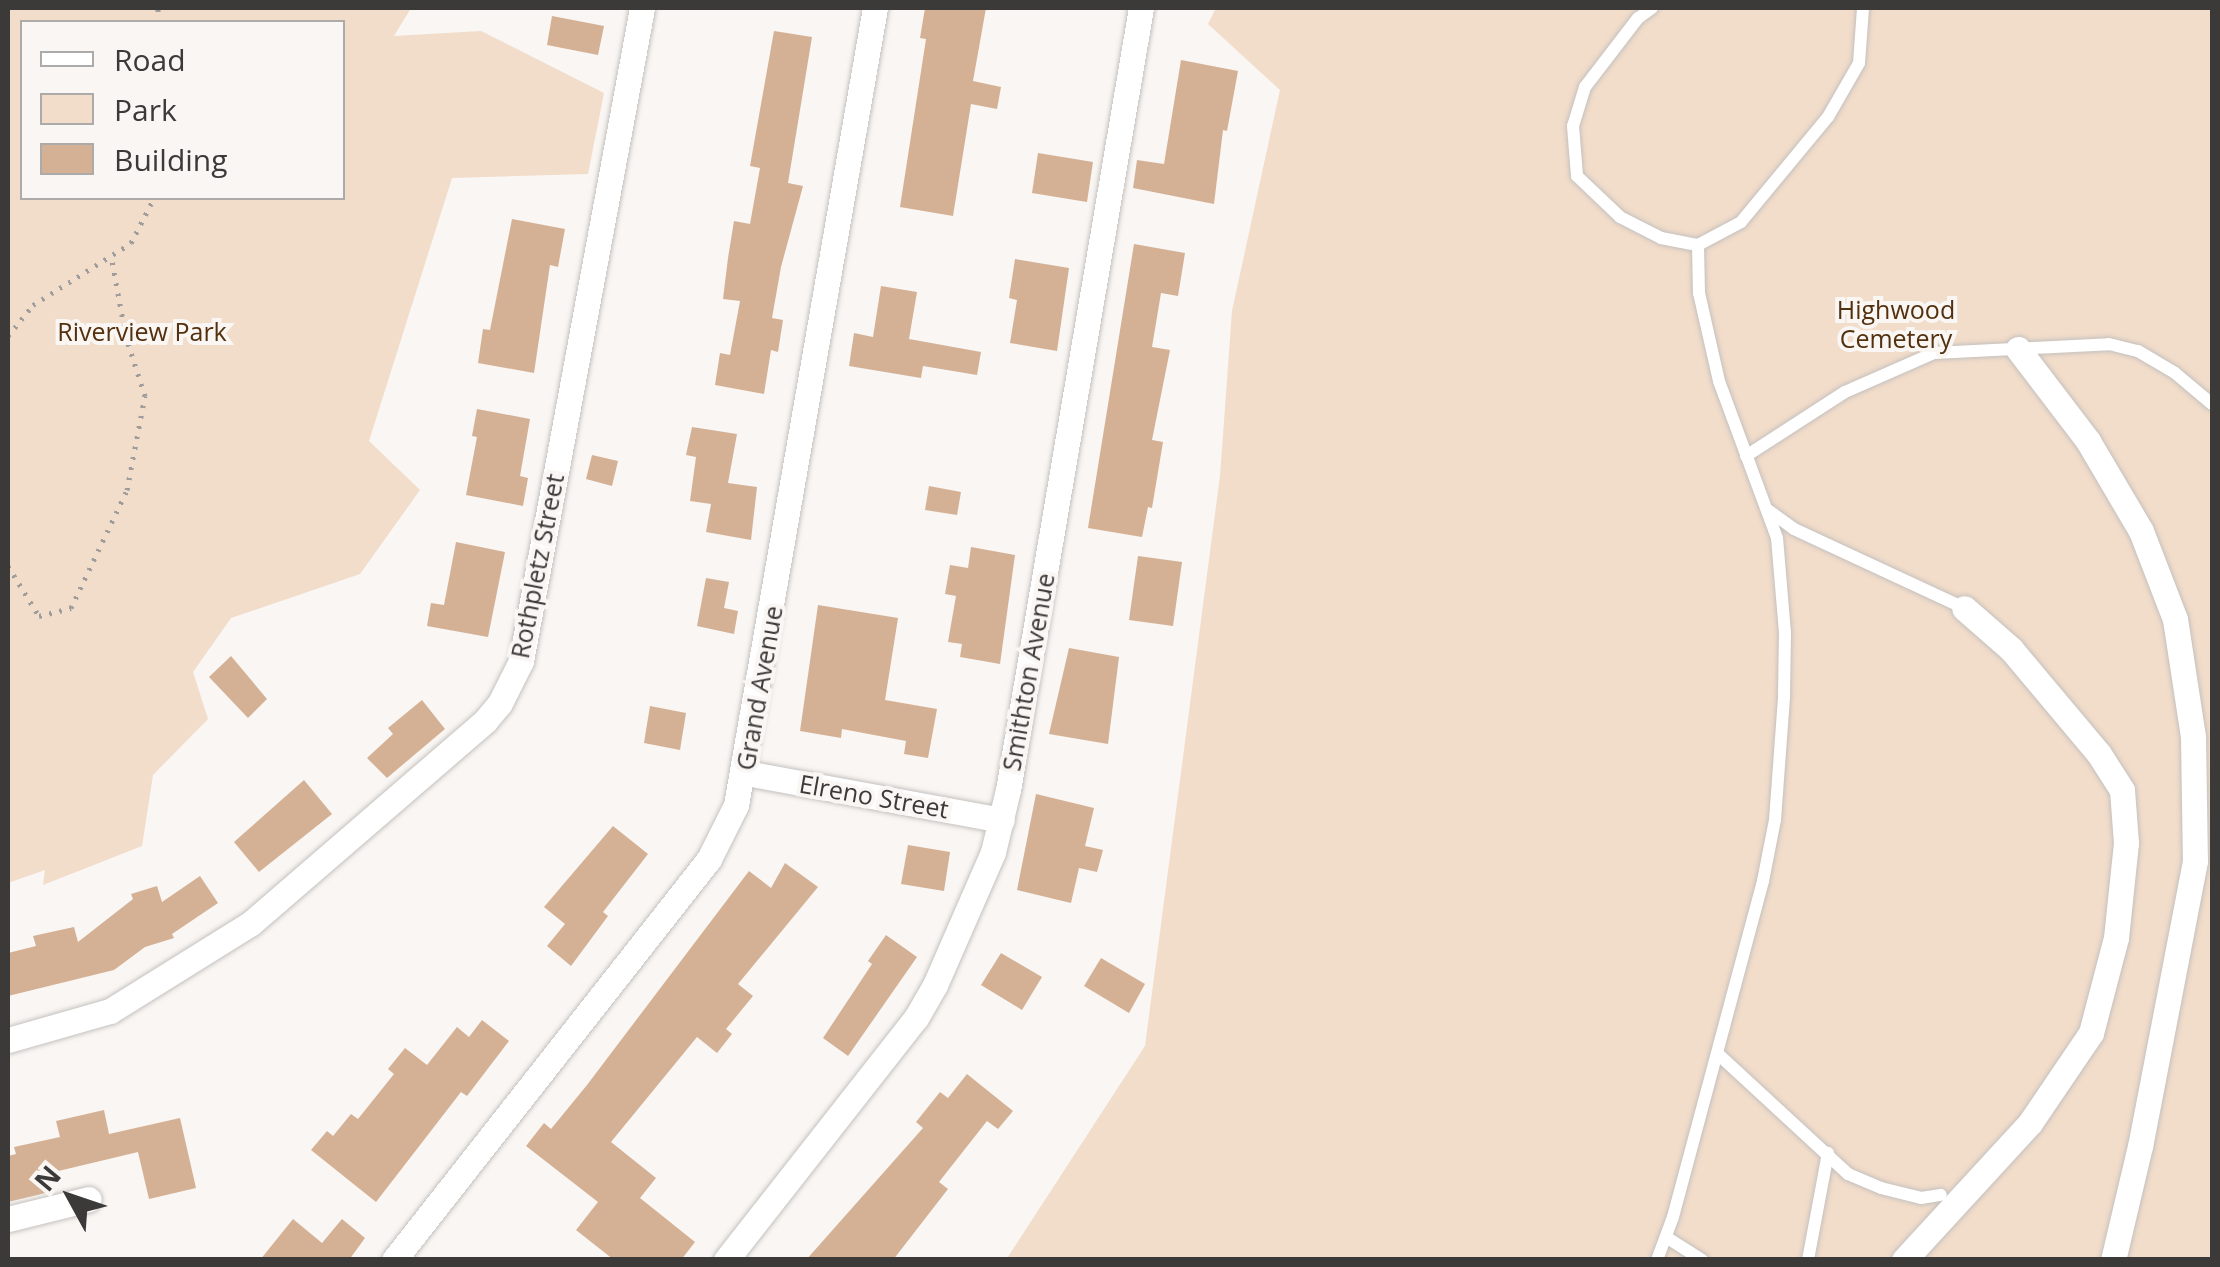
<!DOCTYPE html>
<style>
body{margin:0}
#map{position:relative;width:2220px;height:1267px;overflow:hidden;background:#f9f6f3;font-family:"Open Sans",sans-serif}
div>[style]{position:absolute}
.green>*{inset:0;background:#f2dcca}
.building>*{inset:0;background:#d4b195}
.path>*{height:5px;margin-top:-2.5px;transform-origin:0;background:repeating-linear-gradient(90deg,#9f9d9b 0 2.5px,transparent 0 10.5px)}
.roads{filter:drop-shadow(0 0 2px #c4c1be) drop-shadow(0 0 2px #c4c1be)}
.service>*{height:12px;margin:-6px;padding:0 6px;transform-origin:6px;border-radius:6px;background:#fff}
.minor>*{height:25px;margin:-12.5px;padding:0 12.5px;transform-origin:12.5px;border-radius:12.5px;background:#fff}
span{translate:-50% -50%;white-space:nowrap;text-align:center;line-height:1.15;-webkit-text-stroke:8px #f9f6f3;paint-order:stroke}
.park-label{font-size:25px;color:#53300e}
.street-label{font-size:25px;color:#3c3a39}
.frame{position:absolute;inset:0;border:10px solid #3c3a39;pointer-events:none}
.legend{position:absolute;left:20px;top:20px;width:325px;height:180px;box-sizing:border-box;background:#f9f6f3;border:2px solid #adaba9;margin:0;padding:12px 18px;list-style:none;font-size:30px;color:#3c3a39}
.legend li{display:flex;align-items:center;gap:20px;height:50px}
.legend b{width:50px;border:2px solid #adaba9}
.north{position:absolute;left:20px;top:1147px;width:100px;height:100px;-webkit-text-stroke:8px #f9f6f3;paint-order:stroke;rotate:310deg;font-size:28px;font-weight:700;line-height:40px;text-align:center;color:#3c3a39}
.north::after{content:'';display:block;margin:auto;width:35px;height:45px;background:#3c3a39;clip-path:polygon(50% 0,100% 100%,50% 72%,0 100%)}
</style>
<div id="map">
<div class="green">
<i style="clip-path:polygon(evenodd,8px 8px,411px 8px,394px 36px,481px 31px,604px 93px,588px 174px,452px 178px,369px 441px,420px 490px,360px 574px,231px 618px,193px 672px,208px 719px,153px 775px,142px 846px,43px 885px,45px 870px,8px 883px,8px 8px,22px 22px,342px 22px,342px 198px,22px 198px,22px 22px)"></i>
<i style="clip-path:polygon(1216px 8px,2212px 8px,2212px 1259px,1006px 1260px,1145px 1046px,1220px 476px,1232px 311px,1280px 90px,1208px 24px)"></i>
</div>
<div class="building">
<i style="clip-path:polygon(925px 8px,986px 8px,973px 81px,1001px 87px,997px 109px,971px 104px,953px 216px,900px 207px,926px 39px,920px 38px)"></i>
<i style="clip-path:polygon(552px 16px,604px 26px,598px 55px,547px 45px)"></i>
<i style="clip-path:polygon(774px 31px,812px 37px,788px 183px,803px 186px,781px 267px,772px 318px,783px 320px,778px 352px,771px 350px,764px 394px,715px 385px,720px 353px,730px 355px,740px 301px,723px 299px,728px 258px,734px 221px,750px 224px,760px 168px,750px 166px)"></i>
<i style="clip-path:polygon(1181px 60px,1238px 71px,1227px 131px,1223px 130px,1214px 204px,1133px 188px,1137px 160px,1164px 164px)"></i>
<i style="clip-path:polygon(1038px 153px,1093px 162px,1087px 202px,1032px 193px)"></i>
<i style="clip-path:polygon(512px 219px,565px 229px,558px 267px,550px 265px,534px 373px,478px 363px,483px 329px,490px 330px)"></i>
<i style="clip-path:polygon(1134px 244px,1185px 253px,1178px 296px,1161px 293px,1152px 347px,1170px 350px,1152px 440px,1163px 442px,1152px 508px,1148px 507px,1142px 537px,1088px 528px)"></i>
<i style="clip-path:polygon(1015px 259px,1069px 268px,1057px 351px,1010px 343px,1017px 300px,1009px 298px)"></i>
<i style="clip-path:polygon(881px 286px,917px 292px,909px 339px,981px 352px,977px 375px,923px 366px,921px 378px,849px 366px,854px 333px,873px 337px)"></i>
<i style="clip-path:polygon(477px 409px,530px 419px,520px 476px,528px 478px,523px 506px,466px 495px,477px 437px,472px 436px)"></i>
<i style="clip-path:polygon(692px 427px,737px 434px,728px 483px,757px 487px,751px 540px,706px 532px,711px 504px,690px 501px,696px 457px,686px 455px)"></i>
<i style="clip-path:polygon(592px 455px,618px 461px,612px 486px,586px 479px)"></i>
<i style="clip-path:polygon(929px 486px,961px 492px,957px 515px,925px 510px)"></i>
<i style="clip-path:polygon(456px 542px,505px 552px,488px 637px,427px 626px,431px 603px,444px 605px)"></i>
<i style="clip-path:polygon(971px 547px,1015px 555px,1000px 664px,960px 657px,962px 644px,948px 642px,956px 596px,945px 594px,950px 565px,968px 568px)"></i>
<i style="clip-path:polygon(1138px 556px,1182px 562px,1173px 626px,1129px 620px)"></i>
<i style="clip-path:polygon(706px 578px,729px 582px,724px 608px,738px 611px,734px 634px,697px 626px)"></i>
<i style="clip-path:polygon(818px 605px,898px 618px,885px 700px,937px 709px,928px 758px,904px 754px,906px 741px,842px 729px,841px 738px,800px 731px)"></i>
<i style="clip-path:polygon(1069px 648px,1119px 657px,1108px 744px,1049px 734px)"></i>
<i style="clip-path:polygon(231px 656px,267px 699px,248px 718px,209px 677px)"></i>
<i style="clip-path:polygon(422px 700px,445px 729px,387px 778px,367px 758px,393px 734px,388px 728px)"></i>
<i style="clip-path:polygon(650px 706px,686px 713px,680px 750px,644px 743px)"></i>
<i style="clip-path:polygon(304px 780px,332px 814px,259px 872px,234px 842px)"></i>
<i style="clip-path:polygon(1036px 794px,1094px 808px,1085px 846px,1103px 850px,1097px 872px,1079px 868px,1071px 903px,1017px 890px)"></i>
<i style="clip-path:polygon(613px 826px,648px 854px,603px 912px,608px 916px,571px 966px,547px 946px,565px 924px,544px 907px)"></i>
<i style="clip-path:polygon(908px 845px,950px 852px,944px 891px,901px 884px)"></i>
<i style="clip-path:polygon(785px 863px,818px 887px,738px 984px,753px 996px,726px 1029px,732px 1034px,717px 1053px,697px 1037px,611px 1142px,656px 1178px,640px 1198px,695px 1242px,681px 1260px,614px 1260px,576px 1230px,598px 1202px,526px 1146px,544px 1123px,551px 1129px,587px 1085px,749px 871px,771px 888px)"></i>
<i style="clip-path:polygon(200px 876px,218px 903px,172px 934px,174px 938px,145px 947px,114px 970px,8px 996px,8px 953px,36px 946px,33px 936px,74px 927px,78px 942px,133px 899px,131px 894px,157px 886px,162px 902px)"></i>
<i style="clip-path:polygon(886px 935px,917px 957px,848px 1056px,823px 1038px,872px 964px,868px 961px)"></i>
<i style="clip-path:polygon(1001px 953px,1042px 977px,1022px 1010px,981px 985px)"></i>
<i style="clip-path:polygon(1101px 958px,1145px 984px,1129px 1013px,1084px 986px)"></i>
<i style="clip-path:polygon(482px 1020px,509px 1041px,467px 1096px,461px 1092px,376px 1202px,311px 1150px,327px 1131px,333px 1136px,351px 1114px,358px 1119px,394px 1074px,388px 1069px,405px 1048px,427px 1065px,457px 1027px,469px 1037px)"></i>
<i style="clip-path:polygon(967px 1074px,1013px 1111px,998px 1129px,987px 1121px,939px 1182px,948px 1189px,893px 1260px,806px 1260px,923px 1128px,916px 1122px,940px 1092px,948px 1098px)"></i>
<i style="clip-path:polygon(104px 1110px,109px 1134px,180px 1118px,196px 1188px,149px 1199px,138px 1152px,50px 1173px,54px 1191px,8px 1202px,8px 1156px,16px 1154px,14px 1147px,60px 1137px,56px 1121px)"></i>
<i style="clip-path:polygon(293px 1219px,322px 1243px,342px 1219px,365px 1238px,349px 1260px,260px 1260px)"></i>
</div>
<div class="path">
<i style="left:158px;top:22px;width:14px;rotate:-90deg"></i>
<i style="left:8px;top:336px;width:40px;rotate:-51deg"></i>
<i style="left:33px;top:305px;width:116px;rotate:-32.3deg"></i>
<i style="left:131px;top:243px;width:51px;rotate:-62.9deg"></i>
<i style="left:8px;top:566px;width:59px;rotate:58.2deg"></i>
<i style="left:39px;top:616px;width:33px;rotate:-14deg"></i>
<i style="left:71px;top:608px;width:131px;rotate:-64.6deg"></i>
<i style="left:127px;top:490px;width:96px;rotate:-79.2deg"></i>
<i style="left:145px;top:396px;width:62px;rotate:-107.9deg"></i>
<i style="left:126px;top:337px;width:83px;rotate:-100.4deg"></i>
</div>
<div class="roads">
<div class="service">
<i style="left:1652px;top:8px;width:17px;rotate:144deg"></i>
<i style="left:1638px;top:18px;width:87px;rotate:127.5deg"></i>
<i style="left:1585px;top:87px;width:41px;rotate:107.1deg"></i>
<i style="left:1573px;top:126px;width:50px;rotate:85.4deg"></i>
<i style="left:1577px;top:176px;width:59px;rotate:43.6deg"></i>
<i style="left:1620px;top:217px;width:46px;rotate:27.1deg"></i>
<i style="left:1661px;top:238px;width:38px;rotate:11deg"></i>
<i style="left:1698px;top:245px;width:49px;rotate:-28.1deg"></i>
<i style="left:1741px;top:222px;width:136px;rotate:-50.4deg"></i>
<i style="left:1828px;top:117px;width:62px;rotate:-60.1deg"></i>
<i style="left:1859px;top:63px;width:55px;rotate:-85.8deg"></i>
<i style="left:1746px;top:456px;width:118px;rotate:-32.9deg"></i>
<i style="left:1845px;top:392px;width:97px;rotate:-23.7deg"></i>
<i style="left:1934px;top:353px;width:175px;rotate:-2.9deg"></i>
<i style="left:2109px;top:344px;width:30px;rotate:14deg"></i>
<i style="left:2138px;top:351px;width:43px;rotate:30.7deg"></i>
<i style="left:2175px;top:373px;width:48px;rotate:40deg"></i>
<i style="left:1768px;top:510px;width:32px;rotate:36deg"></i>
<i style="left:1794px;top:529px;width:187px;rotate:24.9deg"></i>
<i style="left:1718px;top:1054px;width:177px;rotate:42.7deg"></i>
<i style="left:1848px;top:1174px;width:36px;rotate:23deg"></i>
<i style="left:1881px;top:1188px;width:41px;rotate:14deg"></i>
<i style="left:1921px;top:1198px;width:20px;rotate:-9deg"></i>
<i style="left:1666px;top:1237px;width:43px;rotate:32.6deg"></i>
<i style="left:1657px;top:1260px;width:46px;rotate:-69.6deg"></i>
<i style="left:1673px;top:1217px;width:348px;rotate:-75deg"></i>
<i style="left:1763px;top:881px;width:62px;rotate:-78.9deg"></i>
<i style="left:1775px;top:820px;width:124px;rotate:-85.8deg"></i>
<i style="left:1784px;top:696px;width:63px;rotate:-89.1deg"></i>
<i style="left:1785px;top:633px;width:95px;rotate:-94.8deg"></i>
<i style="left:1777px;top:538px;width:167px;rotate:-110.3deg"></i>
<i style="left:1719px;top:381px;width:90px;rotate:-102.8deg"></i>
<i style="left:1699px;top:293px;width:48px;rotate:-91.2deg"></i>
<i style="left:1808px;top:1260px;width:109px;rotate:-79.4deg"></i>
</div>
<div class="minor">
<i style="left:2018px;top:349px;width:116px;rotate:52.7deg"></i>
<i style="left:2088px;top:441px;width:104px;rotate:59.5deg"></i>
<i style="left:2141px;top:531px;width:94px;rotate:68.9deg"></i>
<i style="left:2175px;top:619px;width:119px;rotate:81.3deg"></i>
<i style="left:2193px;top:737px;width:124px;rotate:89.1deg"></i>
<i style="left:2195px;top:861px;width:290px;rotate:100.9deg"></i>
<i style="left:2140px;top:1146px;width:117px;rotate:103.3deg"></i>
<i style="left:746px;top:773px;width:260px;rotate:10.4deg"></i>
<i style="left:8px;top:1040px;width:106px;rotate:-15.9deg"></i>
<i style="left:110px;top:1011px;width:165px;rotate:-31.9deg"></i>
<i style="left:250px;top:924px;width:311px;rotate:-40.8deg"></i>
<i style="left:485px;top:721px;width:23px;rotate:-50deg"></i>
<i style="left:500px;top:703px;width:47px;rotate:-63.4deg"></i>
<i style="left:521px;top:661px;width:664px;rotate:-79.5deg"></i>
<i style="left:8px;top:1219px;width:83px;rotate:-13.9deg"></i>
<i style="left:394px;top:1260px;width:510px;rotate:-51.85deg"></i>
<i style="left:709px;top:859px;width:60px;rotate:-63.4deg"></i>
<i style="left:736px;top:805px;width:809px;rotate:-80.11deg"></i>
<i style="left:726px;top:1260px;width:308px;rotate:-51.9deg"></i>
<i style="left:916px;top:1018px;width:38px;rotate:-60deg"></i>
<i style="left:935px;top:985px;width:145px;rotate:-66.4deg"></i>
<i style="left:993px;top:852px;width:64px;rotate:-76.4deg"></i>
<i style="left:1008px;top:790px;width:793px;rotate:-80.35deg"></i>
<i style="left:1904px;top:1260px;width:186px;rotate:-47.4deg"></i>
<i style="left:2030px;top:1123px;width:109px;rotate:-55.9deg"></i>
<i style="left:2091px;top:1033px;width:98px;rotate:-75.3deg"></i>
<i style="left:2116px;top:938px;width:96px;rotate:-84deg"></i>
<i style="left:2126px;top:843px;width:53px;rotate:-94.3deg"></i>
<i style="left:2122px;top:790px;width:43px;rotate:-122.6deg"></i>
<i style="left:2099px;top:754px;width:137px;rotate:-130deg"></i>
<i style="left:2011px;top:649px;width:62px;rotate:-138.9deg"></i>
</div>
</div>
<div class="park-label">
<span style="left:1896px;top:324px">Highwood<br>Cemetery</span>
<span style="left:142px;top:331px">Riverview Park</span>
</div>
<div class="street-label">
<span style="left:537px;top:566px;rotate:-79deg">Rothpletz Street</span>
<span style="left:1028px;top:672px;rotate:-80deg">Smithton Avenue</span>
<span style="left:759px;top:688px;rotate:-80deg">Grand Avenue</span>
<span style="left:874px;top:796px;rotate:10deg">Elreno Street</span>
</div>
<div class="frame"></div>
<ul class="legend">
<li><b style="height:12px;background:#fff"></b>Road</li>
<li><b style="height:28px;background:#f2dcca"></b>Park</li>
<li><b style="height:28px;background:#d4b195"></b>Building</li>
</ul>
<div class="north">N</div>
</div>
